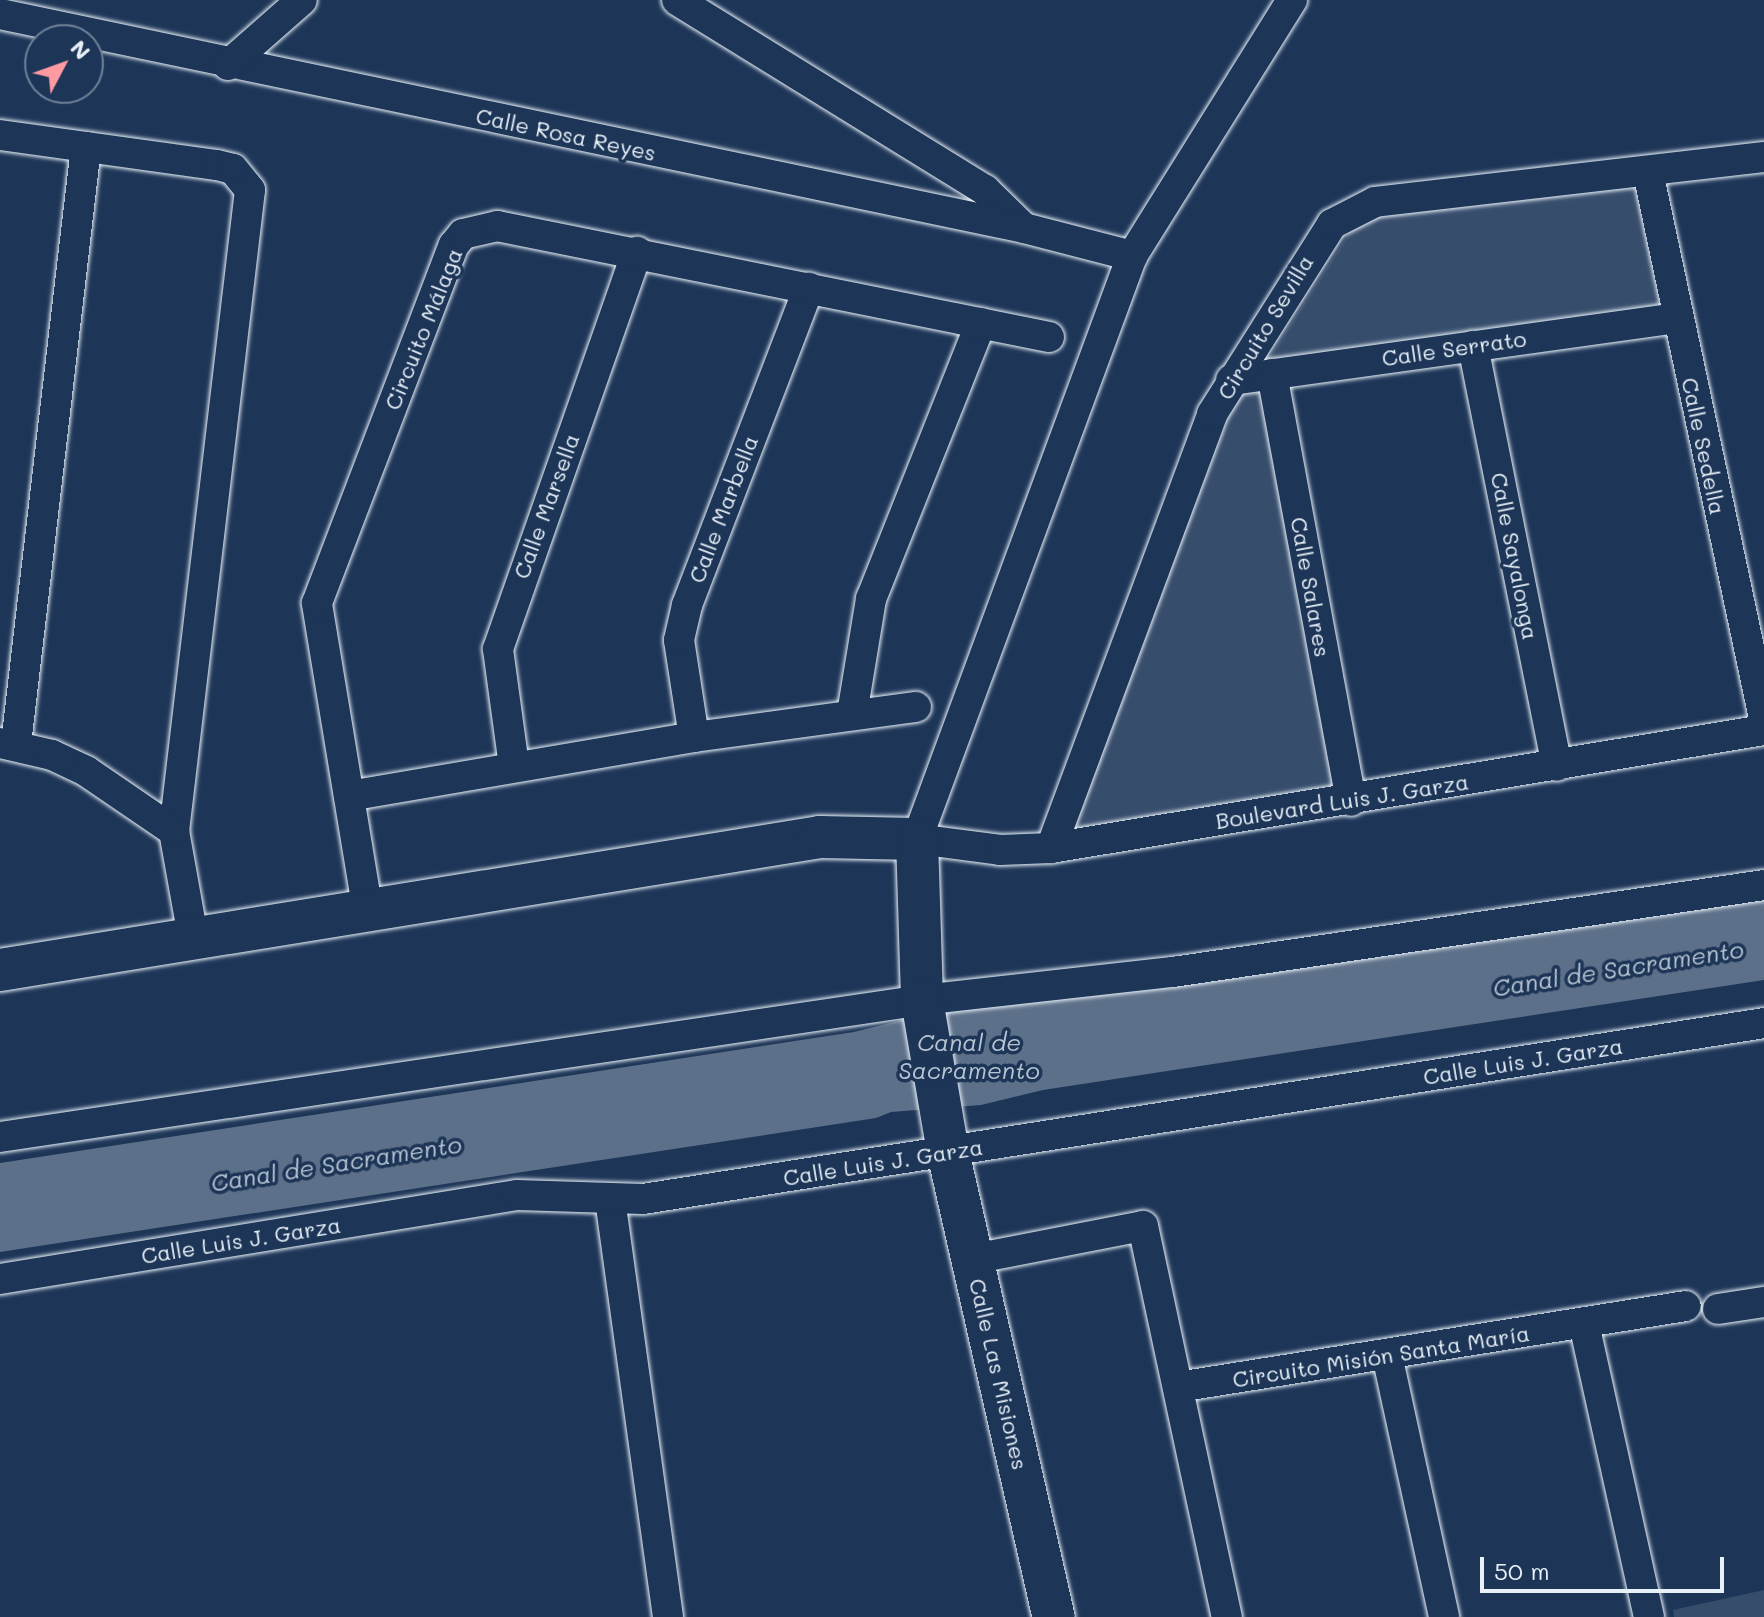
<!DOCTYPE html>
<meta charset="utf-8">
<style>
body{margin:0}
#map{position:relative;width:1764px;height:1617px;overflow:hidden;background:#1d3557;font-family:Mali,sans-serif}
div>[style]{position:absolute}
.green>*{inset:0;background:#374d6c}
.water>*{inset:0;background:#5d7089}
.roads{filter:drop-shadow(0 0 2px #e8f1f8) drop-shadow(0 0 2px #e8f1f8)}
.street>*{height:30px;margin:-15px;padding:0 15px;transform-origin:15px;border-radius:15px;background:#1d3557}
.secondary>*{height:42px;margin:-21px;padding:0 21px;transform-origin:21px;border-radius:21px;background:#1d3557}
span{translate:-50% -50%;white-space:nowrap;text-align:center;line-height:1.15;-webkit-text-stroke:7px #1d3557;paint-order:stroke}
.street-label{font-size:22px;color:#e8f1f8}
.water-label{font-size:24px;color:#b7c4d1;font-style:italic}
.north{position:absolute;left:24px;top:24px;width:80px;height:80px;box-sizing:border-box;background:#1d3557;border:2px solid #6e8097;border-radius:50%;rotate:49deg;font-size:22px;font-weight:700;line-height:32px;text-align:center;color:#e8f1f8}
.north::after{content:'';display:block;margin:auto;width:28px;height:36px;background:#ff9aa2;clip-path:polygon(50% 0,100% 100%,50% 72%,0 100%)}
.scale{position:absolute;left:1480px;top:1557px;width:244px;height:36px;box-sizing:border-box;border:4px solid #e8f1f8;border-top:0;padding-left:10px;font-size:24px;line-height:28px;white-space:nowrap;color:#e8f1f8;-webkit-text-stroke:6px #1d3557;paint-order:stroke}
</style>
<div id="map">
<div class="green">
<div style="clip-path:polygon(1639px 182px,1664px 311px,1264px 366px,1359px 217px)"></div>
<div style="clip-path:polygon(1261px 386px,1336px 785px,1064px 838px,1239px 390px)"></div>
<div style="clip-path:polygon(1764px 1590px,1764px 1617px,1674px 1617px,1673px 1610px)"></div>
</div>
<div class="water">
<div style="clip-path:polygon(1764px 893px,1764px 980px,1043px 1090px,981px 1105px,891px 1112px,876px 1118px,0 1252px,0 1163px,854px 1032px,963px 1005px)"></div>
</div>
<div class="roads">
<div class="street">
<div style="left:677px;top:0;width:362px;rotate:31.7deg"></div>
<div style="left:985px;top:190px;width:54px;rotate:44.3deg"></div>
<div style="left:1292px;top:0;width:302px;rotate:122deg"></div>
<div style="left:1132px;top:256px;width:621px;rotate:110.24deg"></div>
<div style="left:917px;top:839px;width:84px;rotate:7.5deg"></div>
<div style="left:1000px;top:850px;width:51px;rotate:-2.2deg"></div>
<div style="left:1051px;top:848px;width:723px;rotate:-9.4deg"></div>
<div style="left:0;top:14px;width:1046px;rotate:11.8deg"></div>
<div style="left:1024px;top:228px;width:112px;rotate:14.5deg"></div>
<div style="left:228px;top:65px;width:98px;rotate:-41.3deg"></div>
<div style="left:0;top:135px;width:219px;rotate:7.9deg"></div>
<div style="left:217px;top:165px;width:16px;rotate:14deg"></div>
<div style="left:233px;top:169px;width:27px;rotate:51deg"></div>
<div style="left:250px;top:190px;width:645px;rotate:96.76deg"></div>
<div style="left:174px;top:831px;width:108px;rotate:79.8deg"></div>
<div style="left:1648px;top:172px;width:558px;rotate:78.01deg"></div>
<div style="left:1473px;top:346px;width:428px;rotate:78.7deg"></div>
<div style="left:1272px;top:374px;width:434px;rotate:79.5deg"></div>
<div style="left:1231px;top:380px;width:449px;rotate:-7.9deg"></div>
<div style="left:852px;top:714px;width:117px;rotate:-80.6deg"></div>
<div style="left:871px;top:599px;width:297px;rotate:-68.3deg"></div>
<div style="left:694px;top:737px;width:98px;rotate:-98.8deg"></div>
<div style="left:679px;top:640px;width:36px;rotate:-77deg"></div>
<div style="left:687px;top:605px;width:340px;rotate:-69deg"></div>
<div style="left:0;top:743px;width:53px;rotate:13deg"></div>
<div style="left:52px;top:755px;width:38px;rotate:25deg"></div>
<div style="left:86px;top:771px;width:107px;rotate:34.3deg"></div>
<div style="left:16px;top:744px;width:601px;rotate:-83.31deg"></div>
<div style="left:514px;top:766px;width:118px;rotate:-97.8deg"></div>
<div style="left:498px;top:649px;width:421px;rotate:-70.7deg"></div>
<div style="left:349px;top:796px;width:350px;rotate:-9.7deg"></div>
<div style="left:694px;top:737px;width:224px;rotate:-7.7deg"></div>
<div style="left:1051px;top:848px;width:463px;rotate:-69.6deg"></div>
<div style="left:1212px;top:414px;width:225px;rotate:-57.7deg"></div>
<div style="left:1332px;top:224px;width:48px;rotate:-27.1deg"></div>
<div style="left:1375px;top:202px;width:392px;rotate:-6.6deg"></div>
<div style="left:368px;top:912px;width:313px;rotate:-99.4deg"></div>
<div style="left:317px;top:603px;width:383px;rotate:-69.1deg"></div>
<div style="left:454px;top:245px;width:14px;rotate:-51deg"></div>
<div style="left:463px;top:234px;width:35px;rotate:-13deg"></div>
<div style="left:497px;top:226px;width:563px;rotate:11.37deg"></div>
<div style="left:0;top:1137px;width:932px;rotate:-8.45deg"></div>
<div style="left:922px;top:1000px;width:253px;rotate:-6.4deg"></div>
<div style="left:1173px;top:972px;width:597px;rotate:-8.37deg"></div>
<div style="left:610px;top:1199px;width:422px;rotate:82.1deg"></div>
<div style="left:973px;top:1259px;width:173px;rotate:-11deg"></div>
<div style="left:1143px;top:1226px;width:400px;rotate:77.9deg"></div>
<div style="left:0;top:1279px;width:524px;rotate:-9.23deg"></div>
<div style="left:517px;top:1195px;width:126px;rotate:1.8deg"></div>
<div style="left:643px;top:1199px;width:1135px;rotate:-8.92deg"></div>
<div style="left:1718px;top:1309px;width:47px;rotate:-8.7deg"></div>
<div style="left:1584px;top:1324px;width:300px;rotate:77.5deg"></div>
<div style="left:1387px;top:1355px;width:268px;rotate:77.7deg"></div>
<div style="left:1178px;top:1387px;width:514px;rotate:-9.06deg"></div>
</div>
<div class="secondary">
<div style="left:0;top:970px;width:831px;rotate:-9.21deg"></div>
<div style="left:820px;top:837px;width:97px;rotate:1.2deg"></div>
<div style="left:917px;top:839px;width:161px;rotate:88.2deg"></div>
<div style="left:922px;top:1000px;width:154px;rotate:80.3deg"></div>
<div style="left:948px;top:1152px;width:477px;rotate:77.2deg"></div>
</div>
</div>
<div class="street-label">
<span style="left:566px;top:134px;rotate:12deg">Calle Rosa Reyes</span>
<span style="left:1265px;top:327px;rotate:-59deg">Circuito Sevilla</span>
<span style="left:423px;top:329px;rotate:-68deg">Circuito Málaga</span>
<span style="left:1454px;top:348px;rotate:-8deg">Calle Serrato</span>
<span style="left:1704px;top:446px;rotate:78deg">Calle Sedella</span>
<span style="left:546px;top:506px;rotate:-70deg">Calle Marsella</span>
<span style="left:723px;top:509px;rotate:-69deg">Calle Marbella</span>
<span style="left:1515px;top:556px;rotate:79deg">Calle Sayalonga</span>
<span style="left:1311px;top:587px;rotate:80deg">Calle Salares</span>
<span style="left:1342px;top:801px;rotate:-9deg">Boulevard Luis J. Garza</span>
<span style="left:1523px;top:1061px;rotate:-9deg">Calle Luis J. Garza</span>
<span style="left:883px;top:1162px;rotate:-9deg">Calle Luis J. Garza</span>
<span style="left:241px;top:1240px;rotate:-9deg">Calle Luis J. Garza</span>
<span style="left:1381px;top:1356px;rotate:-9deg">Circuito Misión Santa María</span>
<span style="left:999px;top:1374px;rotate:77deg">Calle Las Misiones</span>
</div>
<div class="water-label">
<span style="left:1618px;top:968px;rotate:-9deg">Canal de Sacramento</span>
<span style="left:969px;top:1056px">Canal de<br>Sacramento</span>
<span style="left:336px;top:1163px;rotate:-9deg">Canal de Sacramento</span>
</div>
<div class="north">N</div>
<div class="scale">50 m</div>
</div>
